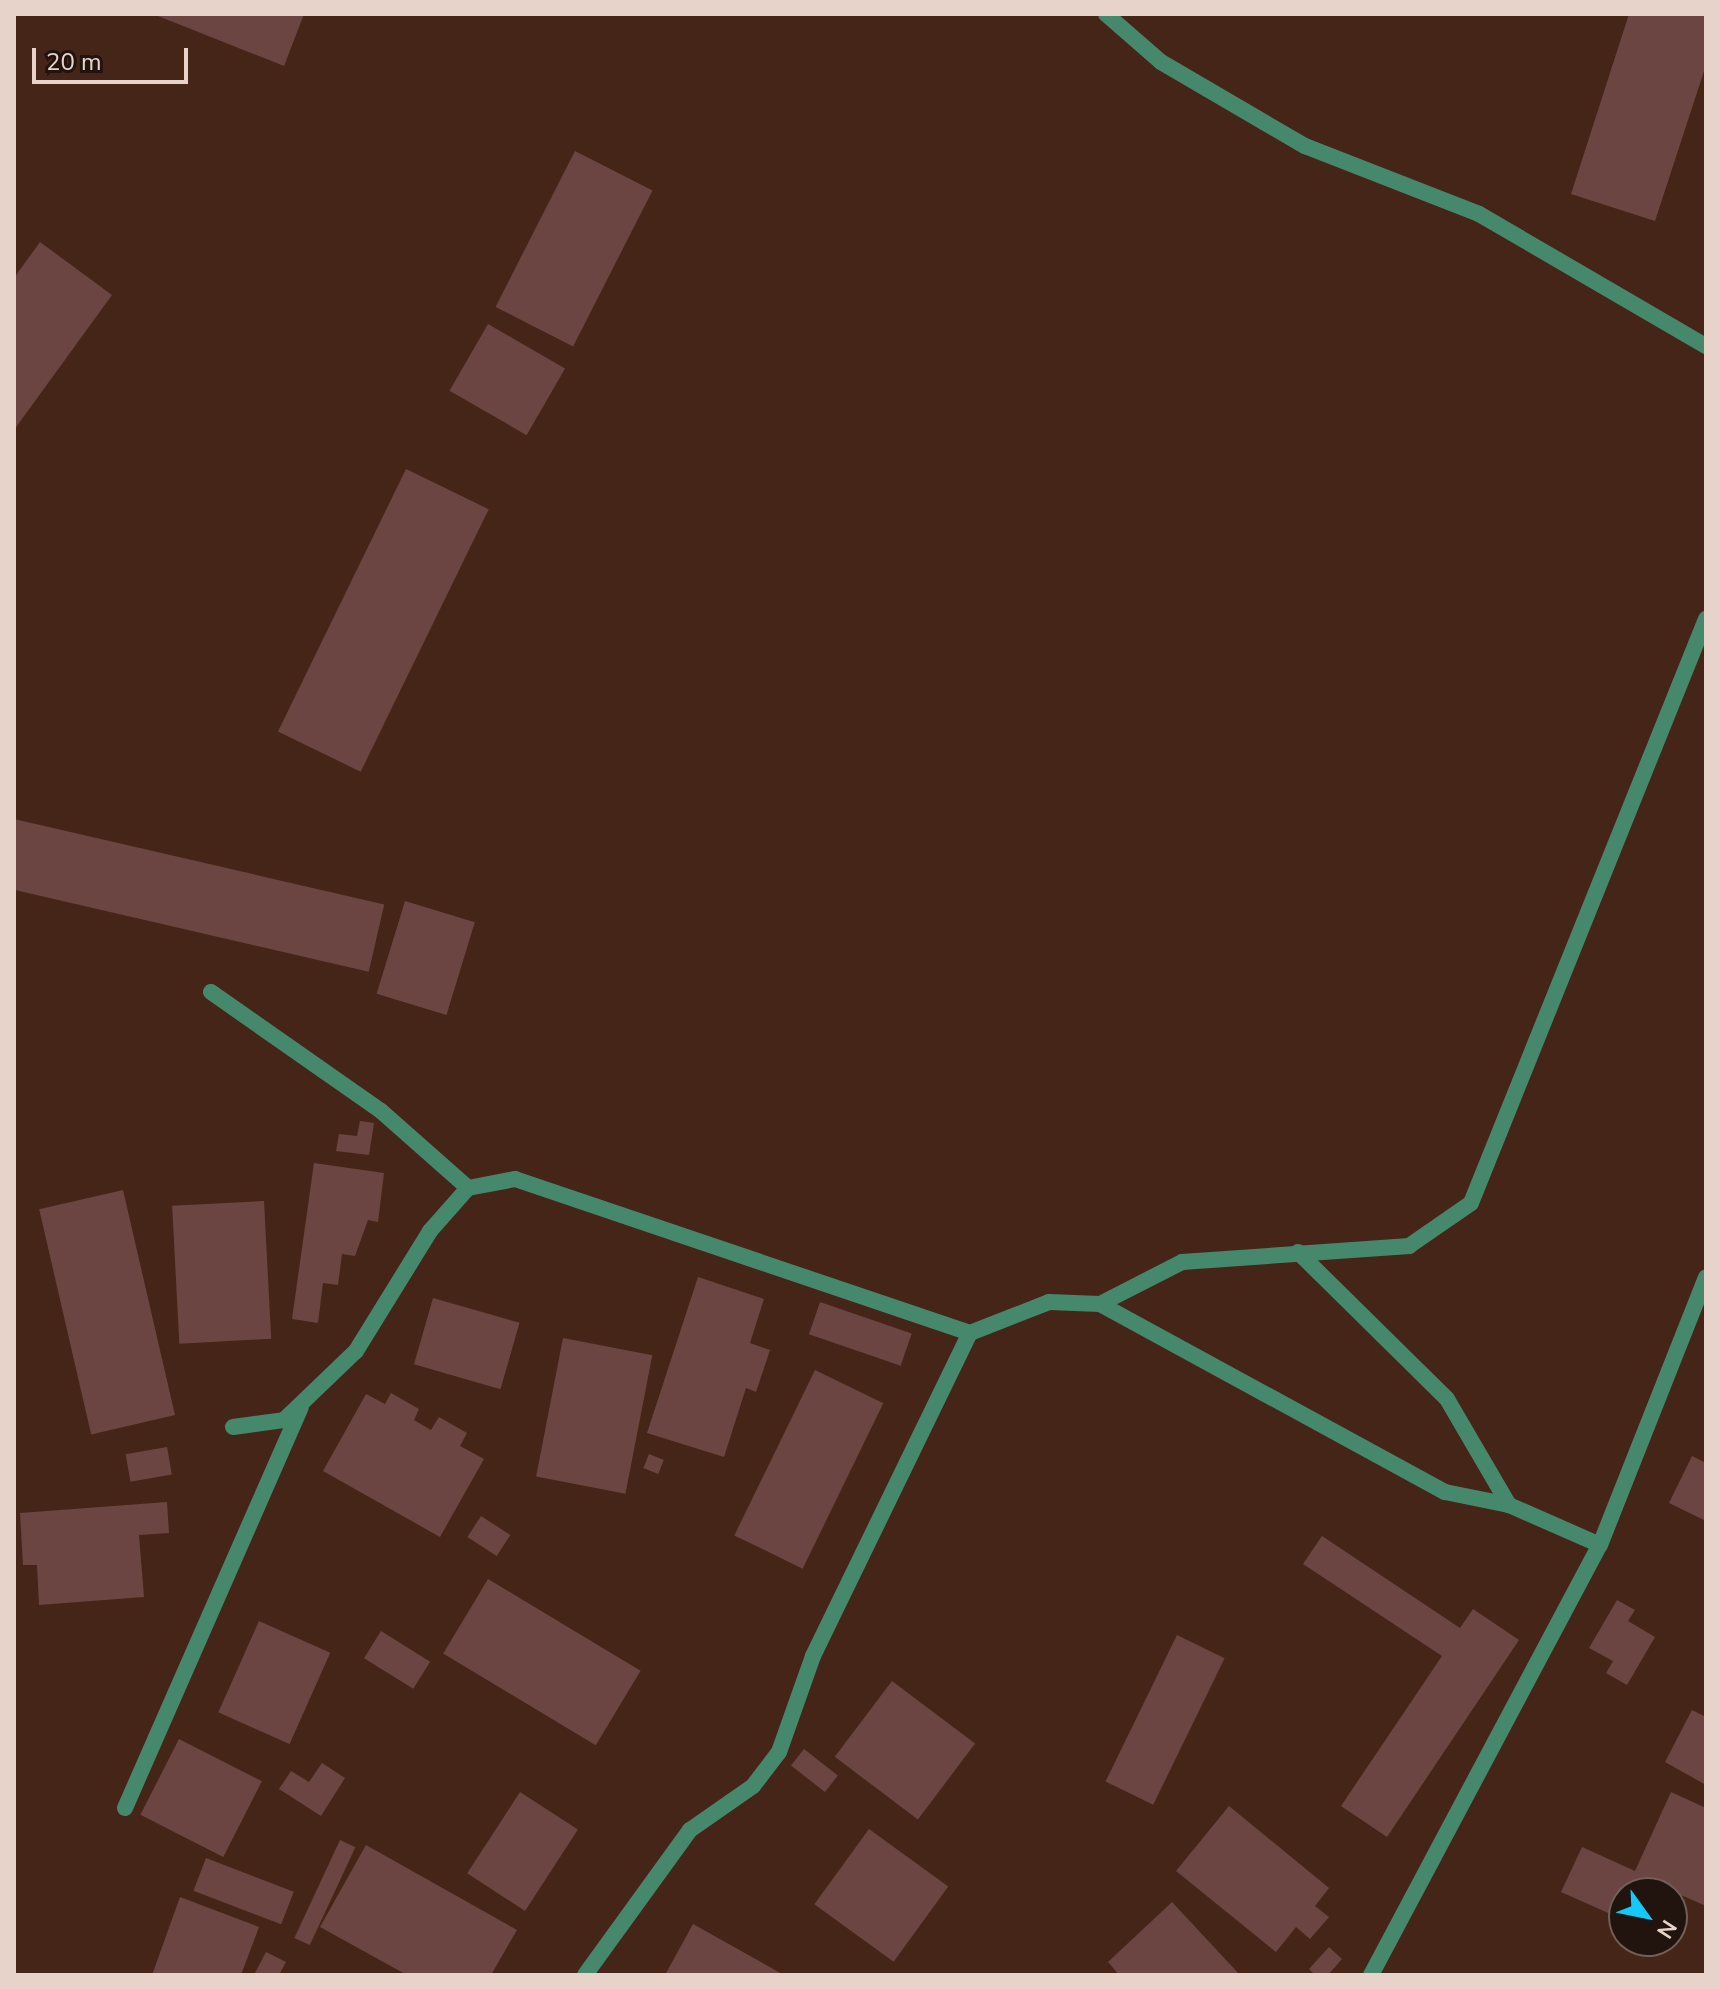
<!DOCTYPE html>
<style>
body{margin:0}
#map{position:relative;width:1720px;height:1989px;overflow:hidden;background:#452518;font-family:"Nunito Sans",sans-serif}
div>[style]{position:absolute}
.building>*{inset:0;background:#6b4542;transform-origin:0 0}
.minor>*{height:16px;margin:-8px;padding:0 8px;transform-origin:8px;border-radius:8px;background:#45886b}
.tertiary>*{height:16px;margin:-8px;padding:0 8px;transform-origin:8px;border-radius:8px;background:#45886b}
span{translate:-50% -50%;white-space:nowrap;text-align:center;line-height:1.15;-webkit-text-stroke:6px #21130d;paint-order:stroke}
.frame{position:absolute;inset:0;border:16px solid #e8d3ca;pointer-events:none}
.north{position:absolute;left:1608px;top:1877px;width:80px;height:80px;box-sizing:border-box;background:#21130d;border:2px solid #716059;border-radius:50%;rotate:123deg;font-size:22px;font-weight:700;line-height:32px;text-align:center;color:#e8d3ca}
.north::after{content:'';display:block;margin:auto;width:28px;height:36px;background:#14cafb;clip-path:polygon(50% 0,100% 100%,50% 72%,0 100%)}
.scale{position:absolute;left:32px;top:48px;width:156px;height:36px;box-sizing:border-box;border:4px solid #e8d3ca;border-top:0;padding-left:10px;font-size:24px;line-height:28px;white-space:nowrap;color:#e8d3ca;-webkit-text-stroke:6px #21130d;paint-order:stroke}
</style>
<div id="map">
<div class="building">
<div style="clip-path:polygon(153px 14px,304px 14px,284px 66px)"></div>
<div style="clip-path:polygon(1629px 14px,1706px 14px,1706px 65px,1655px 221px,1571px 194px)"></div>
<div style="left:575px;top:151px;width:87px;height:175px;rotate:27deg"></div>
<div style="clip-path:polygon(40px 242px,112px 295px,14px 430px,14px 278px)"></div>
<div style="left:488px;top:324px;width:89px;height:77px;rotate:30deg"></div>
<div style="left:406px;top:469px;width:92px;height:292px;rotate:26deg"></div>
<div style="left:14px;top:819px;width:380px;height:69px;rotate:13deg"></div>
<div style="left:405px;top:901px;width:73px;height:97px;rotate:17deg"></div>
<div style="clip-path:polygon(360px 1121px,374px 1123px,369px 1155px,336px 1151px,339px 1134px,357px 1136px)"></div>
<div style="clip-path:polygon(314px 1163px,384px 1173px,378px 1222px,368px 1220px,355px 1256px,342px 1254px,338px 1285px,323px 1283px,318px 1323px,292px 1319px)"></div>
<div style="left:123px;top:1190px;width:231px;height:86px;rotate:77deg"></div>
<div style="left:264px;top:1201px;width:138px;height:92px;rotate:87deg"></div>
<div style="clip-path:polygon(698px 1277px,764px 1299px,750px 1343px,770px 1350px,756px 1392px,746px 1388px,724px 1457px,647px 1433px)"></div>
<div style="left:433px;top:1298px;width:90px;height:69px;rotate:16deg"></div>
<div style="left:820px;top:1302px;width:97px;height:34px;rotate:19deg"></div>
<div style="left:563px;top:1338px;width:91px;height:141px;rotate:11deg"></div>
<div style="left:815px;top:1370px;width:76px;height:184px;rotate:26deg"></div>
<div style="clip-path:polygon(391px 1393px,419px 1409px,414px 1420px,431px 1430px,439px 1417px,467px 1433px,460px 1446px,484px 1459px,440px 1537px,323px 1471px,366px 1394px,385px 1404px)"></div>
<div style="left:167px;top:1447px;width:28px;height:42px;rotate:80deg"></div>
<div style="left:649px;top:1454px;width:16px;height:15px;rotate:22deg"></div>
<div style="clip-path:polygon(1692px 1456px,1706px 1463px,1706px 1521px,1669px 1503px)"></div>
<div style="clip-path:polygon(167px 1502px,169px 1533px,139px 1535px,144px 1597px,39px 1605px,37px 1565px,23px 1565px,20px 1513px)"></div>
<div style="left:481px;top:1516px;width:35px;height:25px;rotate:33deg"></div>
<div style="clip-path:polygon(1322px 1536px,1460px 1628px,1473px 1609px,1519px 1640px,1387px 1837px,1341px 1806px,1442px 1656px,1303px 1564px)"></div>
<div style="left:488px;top:1579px;width:178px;height:87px;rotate:31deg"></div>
<div style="clip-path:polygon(1617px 1600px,1635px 1610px,1628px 1621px,1655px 1637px,1627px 1685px,1606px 1673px,1613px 1661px,1589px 1648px)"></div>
<div style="left:259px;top:1621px;width:78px;height:100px;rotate:24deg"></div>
<div style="left:381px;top:1631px;width:58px;height:32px;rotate:32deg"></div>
<div style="left:1177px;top:1635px;width:53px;height:163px;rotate:26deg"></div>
<div style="left:892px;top:1681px;width:104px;height:95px;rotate:37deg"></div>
<div style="clip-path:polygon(1692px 1710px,1706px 1717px,1706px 1785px,1665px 1762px)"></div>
<div style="left:179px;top:1739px;width:93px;height:85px;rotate:27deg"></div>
<div style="left:804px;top:1749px;width:43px;height:21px;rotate:38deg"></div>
<div style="clip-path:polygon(322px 1763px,345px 1778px,321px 1816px,279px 1789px,291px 1771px,309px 1782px)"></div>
<div style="left:520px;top:1792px;width:69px;height:97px;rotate:33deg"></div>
<div style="clip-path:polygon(1671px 1792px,1706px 1808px,1706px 1906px,1681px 1895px,1672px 1914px,1672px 1893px,1624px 1893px,1624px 1920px,1561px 1892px,1582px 1847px,1635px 1871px)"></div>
<div style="clip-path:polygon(1229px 1806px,1329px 1888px,1315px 1906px,1329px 1917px,1310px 1939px,1296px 1927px,1276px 1952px,1176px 1871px)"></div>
<div style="left:869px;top:1829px;width:98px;height:93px;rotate:36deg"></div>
<div style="left:340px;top:1840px;width:17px;height:108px;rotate:25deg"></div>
<div style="clip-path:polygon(366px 1845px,517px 1930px,491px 1975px,407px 1975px,320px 1927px)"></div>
<div style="left:206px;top:1858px;width:94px;height:35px;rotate:21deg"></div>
<div style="clip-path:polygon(180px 1897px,259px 1927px,241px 1975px,152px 1975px)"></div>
<div style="clip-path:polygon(1172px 1902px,1240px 1975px,1119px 1975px,1108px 1962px)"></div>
<div style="clip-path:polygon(693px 1924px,784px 1975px,665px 1975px)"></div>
<div style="clip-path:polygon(1329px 1947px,1342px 1959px,1328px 1975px,1315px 1975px,1309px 1969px)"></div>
<div style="clip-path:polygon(266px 1952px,286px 1962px,279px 1975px,255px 1973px)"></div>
</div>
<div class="minor">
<div style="left:1106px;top:14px;width:73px;rotate:41.1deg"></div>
<div style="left:1161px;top:62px;width:167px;rotate:30.3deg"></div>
<div style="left:1305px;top:146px;width:187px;rotate:21.3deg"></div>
<div style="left:1479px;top:214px;width:263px;rotate:30.2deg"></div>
<div style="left:211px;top:992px;width:208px;rotate:35deg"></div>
<div style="left:381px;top:1111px;width:116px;rotate:41.5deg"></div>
<div style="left:1298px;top:1252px;width:209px;rotate:44.6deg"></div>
<div style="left:1447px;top:1399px;width:123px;rotate:59.7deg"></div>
<div style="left:1100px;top:1304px;width:92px;rotate:-27.1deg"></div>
<div style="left:1182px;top:1262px;width:228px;rotate:-4deg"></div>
<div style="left:1409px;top:1246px;width:75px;rotate:-34.7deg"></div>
<div style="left:1471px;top:1203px;width:630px;rotate:-68.08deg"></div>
<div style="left:233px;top:1427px;width:51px;rotate:-7.8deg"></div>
<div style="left:284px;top:1420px;width:100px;rotate:-43.8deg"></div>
<div style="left:356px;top:1351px;width:141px;rotate:-58.3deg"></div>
<div style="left:430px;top:1231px;width:57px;rotate:-48.5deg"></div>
<div style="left:468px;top:1188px;width:48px;rotate:-10.8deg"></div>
<div style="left:515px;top:1179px;width:480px;rotate:18.7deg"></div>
<div style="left:970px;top:1333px;width:85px;rotate:-21.4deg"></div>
<div style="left:1049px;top:1302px;width:51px;rotate:2.2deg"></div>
<div style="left:1100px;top:1304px;width:393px;rotate:28.6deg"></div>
<div style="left:1445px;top:1492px;width:65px;rotate:11.5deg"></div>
<div style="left:1509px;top:1505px;width:99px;rotate:23.7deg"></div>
<div style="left:125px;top:1808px;width:437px;rotate:-66.3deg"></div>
<div style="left:585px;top:1975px;width:179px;rotate:-54.1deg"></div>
<div style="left:690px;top:1830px;width:77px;rotate:-34.9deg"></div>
<div style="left:753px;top:1786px;width:43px;rotate:-52.6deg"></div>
<div style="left:779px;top:1752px;width:102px;rotate:-70.5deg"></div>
<div style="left:813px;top:1656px;width:359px;rotate:-64.1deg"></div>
</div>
<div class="tertiary">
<div style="left:1371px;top:1975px;width:487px;rotate:-62deg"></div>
<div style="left:1600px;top:1545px;width:288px;rotate:-68.4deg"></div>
</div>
<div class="frame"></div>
<div class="north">N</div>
<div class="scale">20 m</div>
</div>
